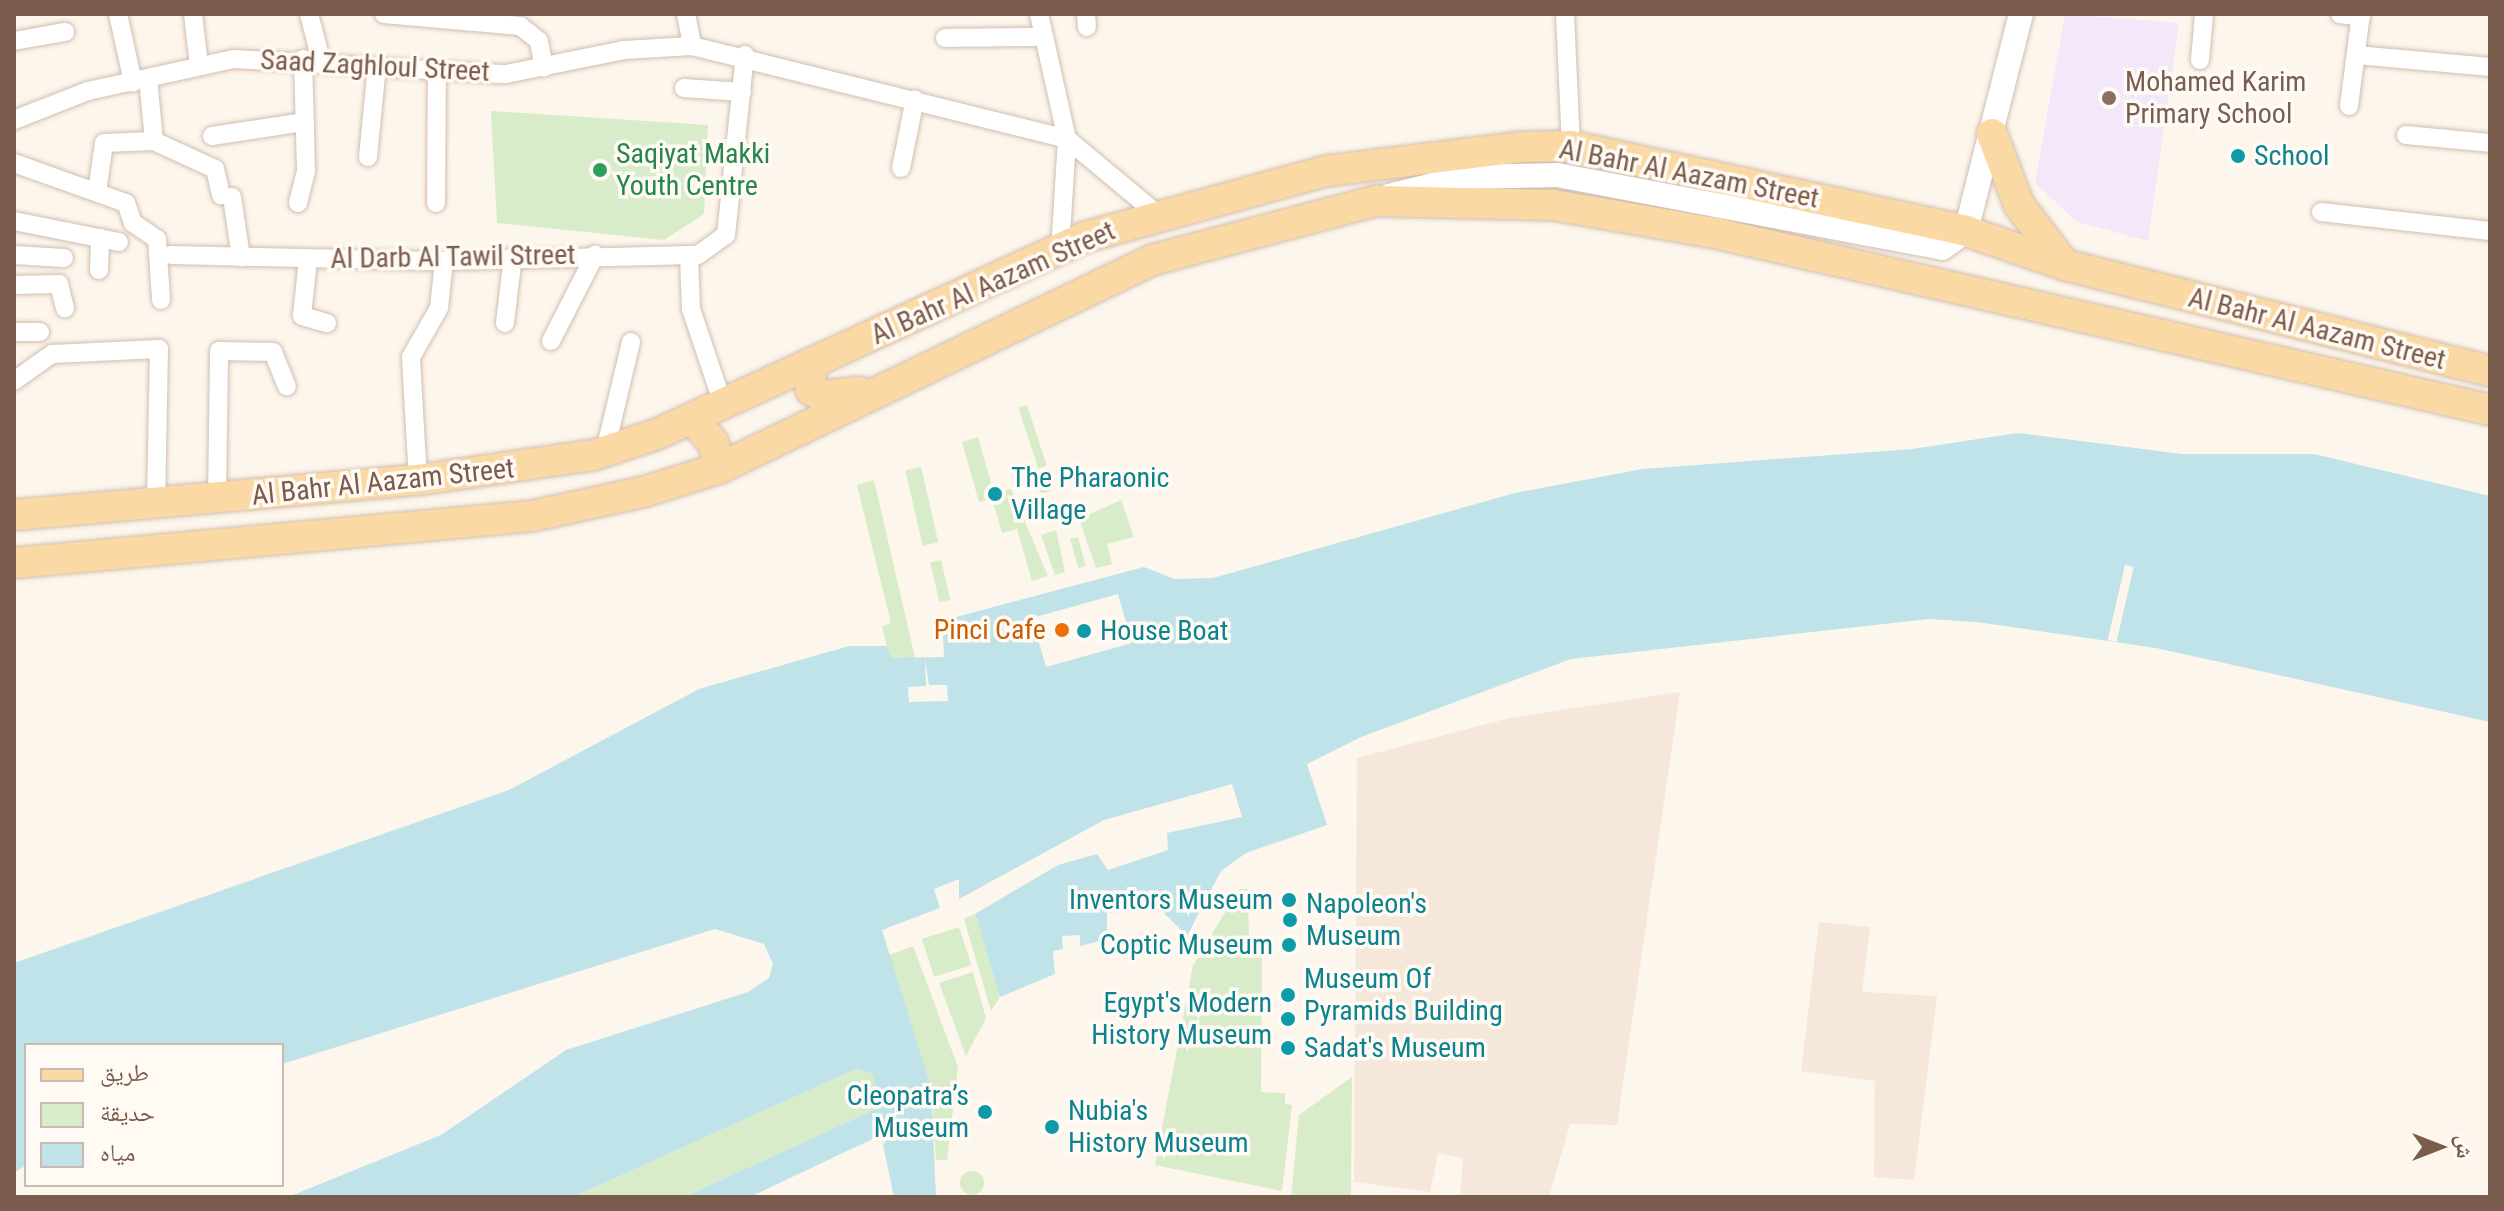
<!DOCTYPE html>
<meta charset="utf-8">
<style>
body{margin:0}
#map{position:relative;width:2504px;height:1211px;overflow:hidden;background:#fdf6ec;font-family:"Roboto Condensed","Noto Naskh Arabic",sans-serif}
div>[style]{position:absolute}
.residential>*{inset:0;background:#f5e8da}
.education>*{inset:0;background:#f3e8fa}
.green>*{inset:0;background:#d8ecc9;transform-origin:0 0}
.round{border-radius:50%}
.water>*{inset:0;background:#bfe3e8}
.pier>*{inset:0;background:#fdf6ec;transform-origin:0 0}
.roads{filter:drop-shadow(0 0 2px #d1beb0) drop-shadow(0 0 2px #d1beb0)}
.minor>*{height:18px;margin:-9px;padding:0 9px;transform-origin:9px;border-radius:9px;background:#fff}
.tertiary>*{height:24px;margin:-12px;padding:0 12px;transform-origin:12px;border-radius:12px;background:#fff}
.primary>*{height:30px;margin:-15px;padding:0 15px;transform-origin:15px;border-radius:15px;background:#fbd9a5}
.dots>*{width:22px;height:22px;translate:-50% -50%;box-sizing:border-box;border:4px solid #fffaf3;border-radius:50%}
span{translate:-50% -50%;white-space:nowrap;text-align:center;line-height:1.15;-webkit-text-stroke:7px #fffaf3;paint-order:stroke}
.street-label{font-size:28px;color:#7a5c4d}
.education-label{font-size:28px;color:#785e54}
.left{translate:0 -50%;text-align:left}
.leisure-label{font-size:28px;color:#27864d}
.culture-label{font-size:28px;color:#0d838f}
.right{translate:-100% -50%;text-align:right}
.food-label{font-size:28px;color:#c56008}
.frame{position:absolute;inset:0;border:16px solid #7a5c4d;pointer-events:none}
.legend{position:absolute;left:24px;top:1043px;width:260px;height:144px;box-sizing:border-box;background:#fffaf3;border:2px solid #cabbb1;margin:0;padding:10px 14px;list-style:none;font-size:24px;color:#7a5c4d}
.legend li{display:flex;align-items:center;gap:16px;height:40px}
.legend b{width:40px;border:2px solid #cabbb1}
.north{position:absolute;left:2400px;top:1107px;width:80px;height:80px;-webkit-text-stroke:6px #fffaf3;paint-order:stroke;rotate:90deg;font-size:22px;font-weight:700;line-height:32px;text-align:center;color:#7a5c4d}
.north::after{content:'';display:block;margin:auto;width:28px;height:36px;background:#7a5c4d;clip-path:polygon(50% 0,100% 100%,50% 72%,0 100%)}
</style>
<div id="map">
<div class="residential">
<div style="clip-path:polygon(1680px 692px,1617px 1125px,1570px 1124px,1549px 1197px,1460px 1197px,1463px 1158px,1438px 1153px,1430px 1192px,1354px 1182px,1357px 758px,1509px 718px)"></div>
<div style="clip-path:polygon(1819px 922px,1870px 927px,1862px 992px,1937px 996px,1914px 1180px,1874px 1177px,1875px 1081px,1801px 1071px)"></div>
</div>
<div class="education">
<div style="clip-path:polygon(2065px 14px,2179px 23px,2148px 241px,2077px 222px,2035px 183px)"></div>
</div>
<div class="green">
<div style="clip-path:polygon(491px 111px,708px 125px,704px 214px,664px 240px,497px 223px)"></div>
<div style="left:1027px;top:405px;width:64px;height:9px;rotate:72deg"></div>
<div style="clip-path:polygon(978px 437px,994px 493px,1011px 489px,1048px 576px,1032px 581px,1017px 529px,1002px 533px,992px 498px,979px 502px,962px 442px)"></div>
<div style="left:921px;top:467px;width:77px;height:16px;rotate:77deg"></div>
<div class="round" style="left:1034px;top:473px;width:20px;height:20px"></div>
<div style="clip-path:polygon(874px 480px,915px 658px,890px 658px,882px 626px,891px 623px,857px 485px)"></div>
<div style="clip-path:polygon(1121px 500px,1134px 537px,1107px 544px,1112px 564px,1096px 568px,1079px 519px)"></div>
<div style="clip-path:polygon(1056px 530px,1065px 572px,1055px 575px,1041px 535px)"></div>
<div style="left:1078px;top:537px;width:30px;height:8px;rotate:75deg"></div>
<div style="left:941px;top:560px;width:41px;height:11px;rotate:77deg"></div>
<div style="clip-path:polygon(1239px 889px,1248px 889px,1249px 945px,1262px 945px,1261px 1092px,1285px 1093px,1285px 1104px,1292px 1105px,1282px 1191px,1155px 1165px,1193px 965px)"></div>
<div style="clip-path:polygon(975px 914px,1000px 997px,991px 1011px,964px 919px)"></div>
<div style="left:959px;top:927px;width:40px;height:39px;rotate:72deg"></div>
<div style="clip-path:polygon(913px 946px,958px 1067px,947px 1160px,936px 1160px,931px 1087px,889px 955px)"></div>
<div style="clip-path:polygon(973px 972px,986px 1018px,966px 1056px,939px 983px)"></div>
<div style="clip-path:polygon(856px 1069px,873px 1074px,878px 1108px,684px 1197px,573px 1197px)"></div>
<div style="clip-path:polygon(1352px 1077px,1351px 1197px,1291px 1197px,1299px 1115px)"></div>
<div class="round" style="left:960px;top:1171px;width:24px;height:24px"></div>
</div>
<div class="water">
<div style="clip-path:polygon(evenodd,2018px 433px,2182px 454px,2314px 454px,2490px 496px,2490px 722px,2156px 648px,1977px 622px,1929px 619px,1571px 659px,1361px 737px,1307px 764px,1327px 825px,1246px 853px,1221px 871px,1187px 936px,1161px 910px,1107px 913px,1107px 939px,1080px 946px,1080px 935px,1062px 936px,1063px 949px,1053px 951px,1055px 974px,1000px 997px,975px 914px,1058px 865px,1097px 854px,1108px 870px,1168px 850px,1167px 833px,1242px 817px,1232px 784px,1104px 820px,959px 899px,959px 879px,934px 889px,940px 908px,882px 930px,931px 1087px,936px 1197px,894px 1197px,881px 1135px,750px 1197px,684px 1197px,878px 1108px,873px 1074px,856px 1069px,573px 1197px,288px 1197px,441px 1135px,566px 1050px,748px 992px,769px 978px,773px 964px,764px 944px,715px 929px,282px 1064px,282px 1045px,26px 1045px,26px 1165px,14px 1173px,14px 963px,509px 790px,699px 689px,849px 646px,887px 646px,891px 658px,944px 657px,943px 636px,954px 630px,952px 618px,1144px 567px,1175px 579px,1213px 578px,1515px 493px,1643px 469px,1912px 449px,2018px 433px,1118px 594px,1132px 643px,1046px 667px,1032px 618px,1118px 594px)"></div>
</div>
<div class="pier">
<div style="left:2125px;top:565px;width:9px;height:77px;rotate:13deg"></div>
<div style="clip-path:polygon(925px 658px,929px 685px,947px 685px,948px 701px,909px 702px,908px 687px,926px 686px)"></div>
</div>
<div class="roads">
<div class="minor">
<div style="left:118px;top:14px;width:70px;rotate:77.6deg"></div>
<div style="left:193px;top:14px;width:52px;rotate:83.4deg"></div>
<div style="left:309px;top:14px;width:48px;rotate:75.4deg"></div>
<div style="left:384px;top:14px;width:137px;rotate:5deg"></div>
<div style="left:520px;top:26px;width:24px;rotate:38deg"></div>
<div style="left:539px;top:41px;width:27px;rotate:80deg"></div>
<div style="left:686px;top:14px;width:33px;rotate:79deg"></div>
<div style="left:1039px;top:14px;width:128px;rotate:77.4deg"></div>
<div style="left:1067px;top:139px;width:110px;rotate:93.6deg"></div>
<div style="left:1086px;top:14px;width:13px;rotate:86deg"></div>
<div style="left:1565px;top:14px;width:132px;rotate:87.4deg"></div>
<div style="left:2340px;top:14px;width:21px;rotate:8deg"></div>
<div style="left:945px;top:38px;width:99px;rotate:-0.6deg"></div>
<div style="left:14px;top:41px;width:52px;rotate:-10deg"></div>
<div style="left:2356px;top:55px;width:135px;rotate:5.1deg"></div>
<div style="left:2200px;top:60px;width:46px;rotate:-85deg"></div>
<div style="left:684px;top:88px;width:58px;rotate:3.9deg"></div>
<div style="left:2349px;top:106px;width:93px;rotate:-82.6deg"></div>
<div style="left:14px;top:120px;width:79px;rotate:-21.4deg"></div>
<div style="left:88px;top:91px;width:149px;rotate:-12.4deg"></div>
<div style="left:234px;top:59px;width:272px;rotate:3.2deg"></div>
<div style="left:506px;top:74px;width:120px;rotate:-11.5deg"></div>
<div style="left:624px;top:50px;width:68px;rotate:-3.4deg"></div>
<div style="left:692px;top:46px;width:386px;rotate:13.9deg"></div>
<div style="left:1067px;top:139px;width:117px;rotate:39.8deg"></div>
<div style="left:2406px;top:135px;width:84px;rotate:5.4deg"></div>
<div style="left:212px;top:136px;width:94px;rotate:-8.6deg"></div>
<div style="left:154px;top:141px;width:67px;rotate:24.7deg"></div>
<div style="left:215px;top:169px;width:27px;rotate:77deg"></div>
<div style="left:368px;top:157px;width:91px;rotate:-84.4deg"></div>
<div style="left:14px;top:163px;width:119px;rotate:19.7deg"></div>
<div style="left:126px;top:203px;width:21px;rotate:71deg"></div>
<div style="left:133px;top:223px;width:29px;rotate:34deg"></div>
<div style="left:157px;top:239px;width:61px;rotate:86.2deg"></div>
<div style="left:901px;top:168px;width:70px;rotate:-78.5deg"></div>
<div style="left:97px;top:192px;width:49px;rotate:-81.9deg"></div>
<div style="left:104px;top:143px;width:50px;rotate:-2.3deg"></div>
<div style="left:154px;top:141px;width:63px;rotate:-95.4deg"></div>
<div style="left:232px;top:197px;width:61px;rotate:81.5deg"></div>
<div style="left:298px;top:203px;width:33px;rotate:-76deg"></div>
<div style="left:306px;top:171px;width:112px;rotate:-91.5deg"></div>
<div style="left:436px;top:203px;width:131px;rotate:-89.6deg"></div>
<div style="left:2321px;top:212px;width:170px;rotate:6.4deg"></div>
<div style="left:14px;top:221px;width:107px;rotate:11.3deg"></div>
<div style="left:14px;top:255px;width:50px;rotate:3.4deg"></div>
<div style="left:171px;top:255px;width:273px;rotate:1.3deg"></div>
<div style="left:444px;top:261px;width:254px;rotate:-1.4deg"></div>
<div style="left:698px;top:255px;width:34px;rotate:-36deg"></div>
<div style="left:726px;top:235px;width:181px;rotate:-84deg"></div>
<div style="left:689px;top:257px;width:52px;rotate:87.8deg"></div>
<div style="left:691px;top:309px;width:100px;rotate:71.4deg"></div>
<div style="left:308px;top:259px;width:57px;rotate:96deg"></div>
<div style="left:302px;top:316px;width:26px;rotate:16deg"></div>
<div style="left:99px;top:270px;width:32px;rotate:-88deg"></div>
<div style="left:14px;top:285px;width:45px;rotate:-1.3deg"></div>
<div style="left:59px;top:284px;width:25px;rotate:76deg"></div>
<div style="left:505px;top:323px;width:67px;rotate:-83.2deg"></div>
<div style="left:14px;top:332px;width:26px"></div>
<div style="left:551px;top:341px;width:97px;rotate:-62.9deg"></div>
<div style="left:14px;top:381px;width:47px;rotate:-35.4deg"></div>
<div style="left:52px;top:354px;width:107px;rotate:-2.7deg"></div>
<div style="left:159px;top:349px;width:155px;rotate:91.1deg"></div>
<div style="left:605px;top:451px;width:112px;rotate:-76.6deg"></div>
<div style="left:418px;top:480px;width:123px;rotate:-93.3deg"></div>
<div style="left:411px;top:357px;width:56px;rotate:-60.3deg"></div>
<div style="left:439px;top:308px;width:47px;rotate:-83.9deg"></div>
<div style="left:217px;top:500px;width:149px;rotate:-89.2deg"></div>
<div style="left:219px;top:351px;width:54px;rotate:1.1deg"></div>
<div style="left:273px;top:352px;width:37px;rotate:68deg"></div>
</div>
<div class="tertiary">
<div style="left:1389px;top:196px;width:78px;rotate:-14deg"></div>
<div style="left:1465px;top:177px;width:92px;rotate:-1.2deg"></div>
<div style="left:1557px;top:175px;width:392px;rotate:10.7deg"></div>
<div style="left:1942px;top:248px;width:29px;rotate:-35deg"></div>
<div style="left:1966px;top:231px;width:224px;rotate:-75.8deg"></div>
</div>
<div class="primary">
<div style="left:1992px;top:134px;width:76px;rotate:69.2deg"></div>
<div style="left:2019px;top:205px;width:74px;rotate:52.7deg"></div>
<div style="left:810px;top:364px;width:26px;rotate:88deg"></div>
<div style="left:811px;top:390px;width:13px;rotate:29deg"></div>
<div style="left:822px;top:396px;width:38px;rotate:-6deg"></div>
<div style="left:692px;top:419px;width:31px;rotate:48deg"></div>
<div style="left:713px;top:442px;width:27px;rotate:75deg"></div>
<div style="left:14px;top:515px;width:406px;rotate:-5deg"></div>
<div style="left:418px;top:480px;width:178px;rotate:-8.1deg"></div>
<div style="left:594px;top:455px;width:66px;rotate:-18.4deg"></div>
<div style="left:657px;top:434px;width:471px;rotate:-24.7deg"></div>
<div style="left:1085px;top:237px;width:251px;rotate:-15.3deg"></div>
<div style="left:1327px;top:171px;width:194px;rotate:-7.1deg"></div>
<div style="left:1520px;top:147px;width:51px;rotate:-1.1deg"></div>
<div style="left:1571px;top:146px;width:404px;rotate:12.1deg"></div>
<div style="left:1966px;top:231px;width:105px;rotate:19deg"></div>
<div style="left:2065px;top:265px;width:438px;rotate:14deg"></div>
<div style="left:14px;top:563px;width:520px;rotate:-5.18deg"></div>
<div style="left:532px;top:516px;width:114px;rotate:-12.2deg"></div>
<div style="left:643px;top:492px;width:81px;rotate:-17.3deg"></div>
<div style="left:720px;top:468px;width:479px;rotate:-25.7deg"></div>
<div style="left:1152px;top:260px;width:232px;rotate:-14.8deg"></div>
<div style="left:1376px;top:201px;width:177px;rotate:1.3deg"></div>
<div style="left:1553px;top:205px;width:164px;rotate:9.8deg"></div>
<div style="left:1715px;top:233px;width:795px;rotate:12.86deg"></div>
</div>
</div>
<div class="dots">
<div style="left:2109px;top:98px;background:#8d6e63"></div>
<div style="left:2238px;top:156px;background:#0f9aa8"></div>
<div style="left:600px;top:170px;background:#2e9e5b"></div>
<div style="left:995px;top:494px;background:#0f9aa8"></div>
<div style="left:1062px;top:630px;background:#e8710a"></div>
<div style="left:1084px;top:631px;background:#0f9aa8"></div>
<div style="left:1289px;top:900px;background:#0f9aa8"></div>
<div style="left:1290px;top:920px;background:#0f9aa8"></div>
<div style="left:1289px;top:945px;background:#0f9aa8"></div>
<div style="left:1288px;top:995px;background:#0f9aa8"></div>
<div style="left:1288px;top:1019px;background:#0f9aa8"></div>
<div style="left:1288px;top:1048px;background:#0f9aa8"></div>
<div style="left:985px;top:1112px;background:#0f9aa8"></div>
<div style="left:1052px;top:1127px;background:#0f9aa8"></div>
</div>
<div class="street-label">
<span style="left:375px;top:66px;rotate:3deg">Saad Zaghloul Street</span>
<span style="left:1689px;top:174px;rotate:11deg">Al Bahr Al Aazam Street</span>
<span style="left:453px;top:257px;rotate:-1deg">Al Darb Al Tawil Street</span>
<span style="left:993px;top:283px;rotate:-24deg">Al Bahr Al Aazam Street</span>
<span style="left:2317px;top:329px;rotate:14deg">Al Bahr Al Aazam Street</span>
<span style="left:383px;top:482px;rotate:-6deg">Al Bahr Al Aazam Street</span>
</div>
<div class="education-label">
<span class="left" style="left:2125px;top:98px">Mohamed Karim<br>Primary School</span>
</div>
<div class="leisure-label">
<span class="left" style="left:616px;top:170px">Saqiyat Makki<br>Youth Centre</span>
</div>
<div class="culture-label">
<span class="left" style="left:2254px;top:156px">School</span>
<span class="left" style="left:1011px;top:494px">The Pharaonic<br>Village</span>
<span class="left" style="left:1100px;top:631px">House Boat</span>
<span class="right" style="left:1273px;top:900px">Inventors Museum</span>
<span class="left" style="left:1306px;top:920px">Napoleon's<br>Museum</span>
<span class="right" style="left:1273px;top:945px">Coptic Museum</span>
<span class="left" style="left:1304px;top:995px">Museum Of<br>Pyramids Building</span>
<span class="right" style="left:1272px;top:1019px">Egypt's Modern<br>History Museum</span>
<span class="left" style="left:1304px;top:1048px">Sadat's Museum</span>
<span class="right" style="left:969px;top:1112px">Cleopatra’s<br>Museum</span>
<span class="left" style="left:1068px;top:1127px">Nubia's<br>History Museum</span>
</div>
<div class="food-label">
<span class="right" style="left:1046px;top:630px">Pinci Cafe</span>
</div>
<div class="frame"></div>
<ul class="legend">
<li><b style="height:10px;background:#fbd9a5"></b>طريق</li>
<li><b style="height:22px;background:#d8ecc9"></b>حديقة</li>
<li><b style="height:22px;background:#bfe3e8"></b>مياه</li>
</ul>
<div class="north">ش</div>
</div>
